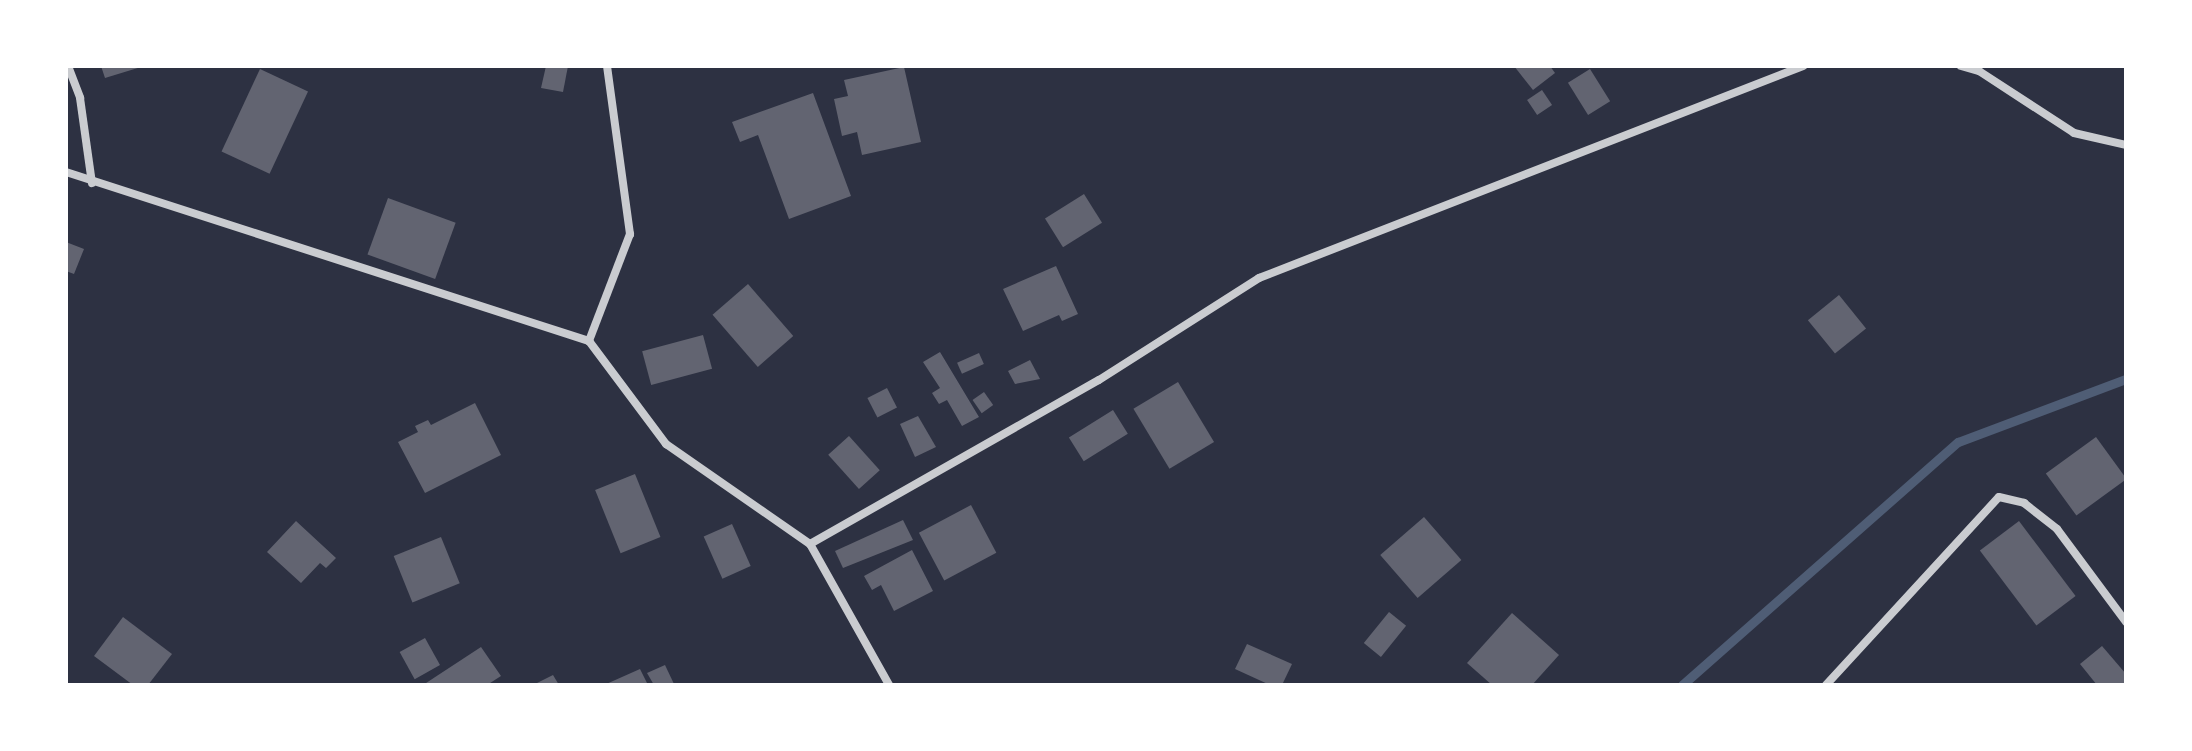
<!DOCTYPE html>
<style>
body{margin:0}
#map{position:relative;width:2192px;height:751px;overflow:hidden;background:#2d3142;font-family:"Noto Sans",sans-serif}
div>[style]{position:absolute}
.stream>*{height:9px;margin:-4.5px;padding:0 4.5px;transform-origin:4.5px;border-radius:4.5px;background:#4f5d75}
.building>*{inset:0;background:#626471;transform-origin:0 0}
.minor>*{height:8px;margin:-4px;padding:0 4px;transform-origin:4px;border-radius:4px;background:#caccd0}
span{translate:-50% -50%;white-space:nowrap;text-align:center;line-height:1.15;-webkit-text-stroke:6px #fff;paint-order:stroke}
.frame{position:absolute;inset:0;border:68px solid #fff;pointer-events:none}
</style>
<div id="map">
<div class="stream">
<div style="left:1682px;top:685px;width:368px;rotate:-41.4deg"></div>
<div style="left:1958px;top:442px;width:179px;rotate:-20.6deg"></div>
</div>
<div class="building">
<div style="clip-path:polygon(101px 66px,141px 66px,141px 67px,105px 78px)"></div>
<div style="clip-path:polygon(546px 66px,568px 66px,563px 92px,541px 88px)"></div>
<div style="clip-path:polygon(1514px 66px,1550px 66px,1555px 73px,1533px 90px)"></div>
<div style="clip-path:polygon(904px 67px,921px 142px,862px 155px,857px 132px,842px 136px,834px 99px,848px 96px,844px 80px)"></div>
<div style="left:260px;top:69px;width:53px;height:91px;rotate:25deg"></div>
<div style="left:1590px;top:69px;width:38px;height:26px;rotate:58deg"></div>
<div style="left:1542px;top:90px;width:18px;height:18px;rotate:56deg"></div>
<div style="clip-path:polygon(813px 93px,851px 196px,789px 219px,758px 135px,740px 142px,732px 122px)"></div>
<div style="left:1084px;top:194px;width:34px;height:46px;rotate:58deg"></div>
<div style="left:388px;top:198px;width:72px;height:60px;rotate:20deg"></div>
<div style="clip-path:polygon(66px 242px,84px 249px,74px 274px,66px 271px)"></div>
<div style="clip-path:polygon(1056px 266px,1078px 314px,1062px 321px,1059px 315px,1023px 331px,1003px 289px)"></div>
<div style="left:748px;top:284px;width:69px;height:47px;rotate:49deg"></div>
<div style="left:1839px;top:295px;width:43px;height:40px;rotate:51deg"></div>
<div style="left:703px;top:335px;width:35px;height:63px;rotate:75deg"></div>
<div style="clip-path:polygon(940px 352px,979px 417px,962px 426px,947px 400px,939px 404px,932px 393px,940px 388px,923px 362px)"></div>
<div style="left:979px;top:353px;width:12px;height:24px;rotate:66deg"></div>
<div style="clip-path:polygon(1030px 360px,1040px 379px,1015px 384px,1008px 371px)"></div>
<div style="left:1178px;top:382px;width:70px;height:52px;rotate:59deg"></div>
<div style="left:887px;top:388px;width:22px;height:22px;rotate:63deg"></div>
<div style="left:984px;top:392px;width:16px;height:14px;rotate:55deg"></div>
<div style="clip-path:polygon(475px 403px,501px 455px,425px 493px,398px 442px,418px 432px,415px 426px,428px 420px,431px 425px)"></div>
<div style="left:1113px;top:410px;width:28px;height:52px;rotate:58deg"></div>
<div style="clip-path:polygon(918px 416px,936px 447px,915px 457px,900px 424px)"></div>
<div style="left:849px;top:436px;width:46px;height:28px;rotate:48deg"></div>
<div style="left:2096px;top:437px;width:52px;height:62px;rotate:54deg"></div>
<div style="left:635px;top:474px;width:68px;height:43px;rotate:68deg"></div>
<div style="left:971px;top:505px;width:54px;height:59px;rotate:62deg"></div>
<div style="left:1424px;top:517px;width:57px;height:58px;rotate:49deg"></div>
<div style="clip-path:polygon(903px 520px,913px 540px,843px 568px,835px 551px)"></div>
<div style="clip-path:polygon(296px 521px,336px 558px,326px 568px,320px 563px,301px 583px,267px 552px)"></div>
<div style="left:2019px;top:521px;width:94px;height:49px;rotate:53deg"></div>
<div style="left:732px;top:524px;width:46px;height:31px;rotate:66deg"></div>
<div style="left:441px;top:537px;width:50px;height:51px;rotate:68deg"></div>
<div style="clip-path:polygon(912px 550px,933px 591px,894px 611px,881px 585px,872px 590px,864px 576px)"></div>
<div style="left:1389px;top:612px;width:22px;height:40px;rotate:39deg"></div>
<div style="clip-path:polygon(1512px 613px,1559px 655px,1532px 685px,1492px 685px,1467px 663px)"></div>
<div style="clip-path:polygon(123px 617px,172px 654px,148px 685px,133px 685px,94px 656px)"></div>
<div style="left:425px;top:638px;width:31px;height:29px;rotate:61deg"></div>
<div style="clip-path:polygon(1247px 644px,1292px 664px,1282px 685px,1270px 685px,1235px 669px)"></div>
<div style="clip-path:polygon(2102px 646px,2126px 674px,2126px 685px,2097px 685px,2080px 664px)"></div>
<div style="clip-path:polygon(481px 647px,501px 676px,487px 685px,423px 685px)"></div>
<div style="clip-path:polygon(665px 665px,674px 684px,654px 685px,647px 673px)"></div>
<div style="clip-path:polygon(640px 669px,648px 685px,604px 685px)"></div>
<div style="clip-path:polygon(553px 675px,559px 685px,533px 685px)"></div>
</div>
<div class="minor">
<div style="left:68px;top:66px;width:34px;rotate:69deg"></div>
<div style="left:80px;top:98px;width:86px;rotate:82deg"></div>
<div style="left:607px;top:66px;width:170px;rotate:82.2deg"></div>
<div style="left:630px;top:234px;width:115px;rotate:111deg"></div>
<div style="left:589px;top:341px;width:129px;rotate:53.2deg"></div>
<div style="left:666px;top:444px;width:175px;rotate:34.8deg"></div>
<div style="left:810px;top:544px;width:162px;rotate:60.7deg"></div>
<div style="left:1961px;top:66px;width:19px;rotate:16deg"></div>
<div style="left:1979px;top:71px;width:113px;rotate:33.1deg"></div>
<div style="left:2074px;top:133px;width:53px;rotate:13deg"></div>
<div style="left:66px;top:172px;width:550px;rotate:17.91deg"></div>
<div style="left:810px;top:544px;width:332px;rotate:-29.6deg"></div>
<div style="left:1099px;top:380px;width:190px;rotate:-32.5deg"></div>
<div style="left:1259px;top:278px;width:584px;rotate:-21.29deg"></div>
<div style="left:1826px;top:685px;width:255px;rotate:-47.4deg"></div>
<div style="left:1999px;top:497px;width:26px;rotate:13deg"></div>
<div style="left:2024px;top:503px;width:42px;rotate:38.2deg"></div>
<div style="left:2057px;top:529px;width:116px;rotate:53.4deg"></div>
</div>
<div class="frame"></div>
</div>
